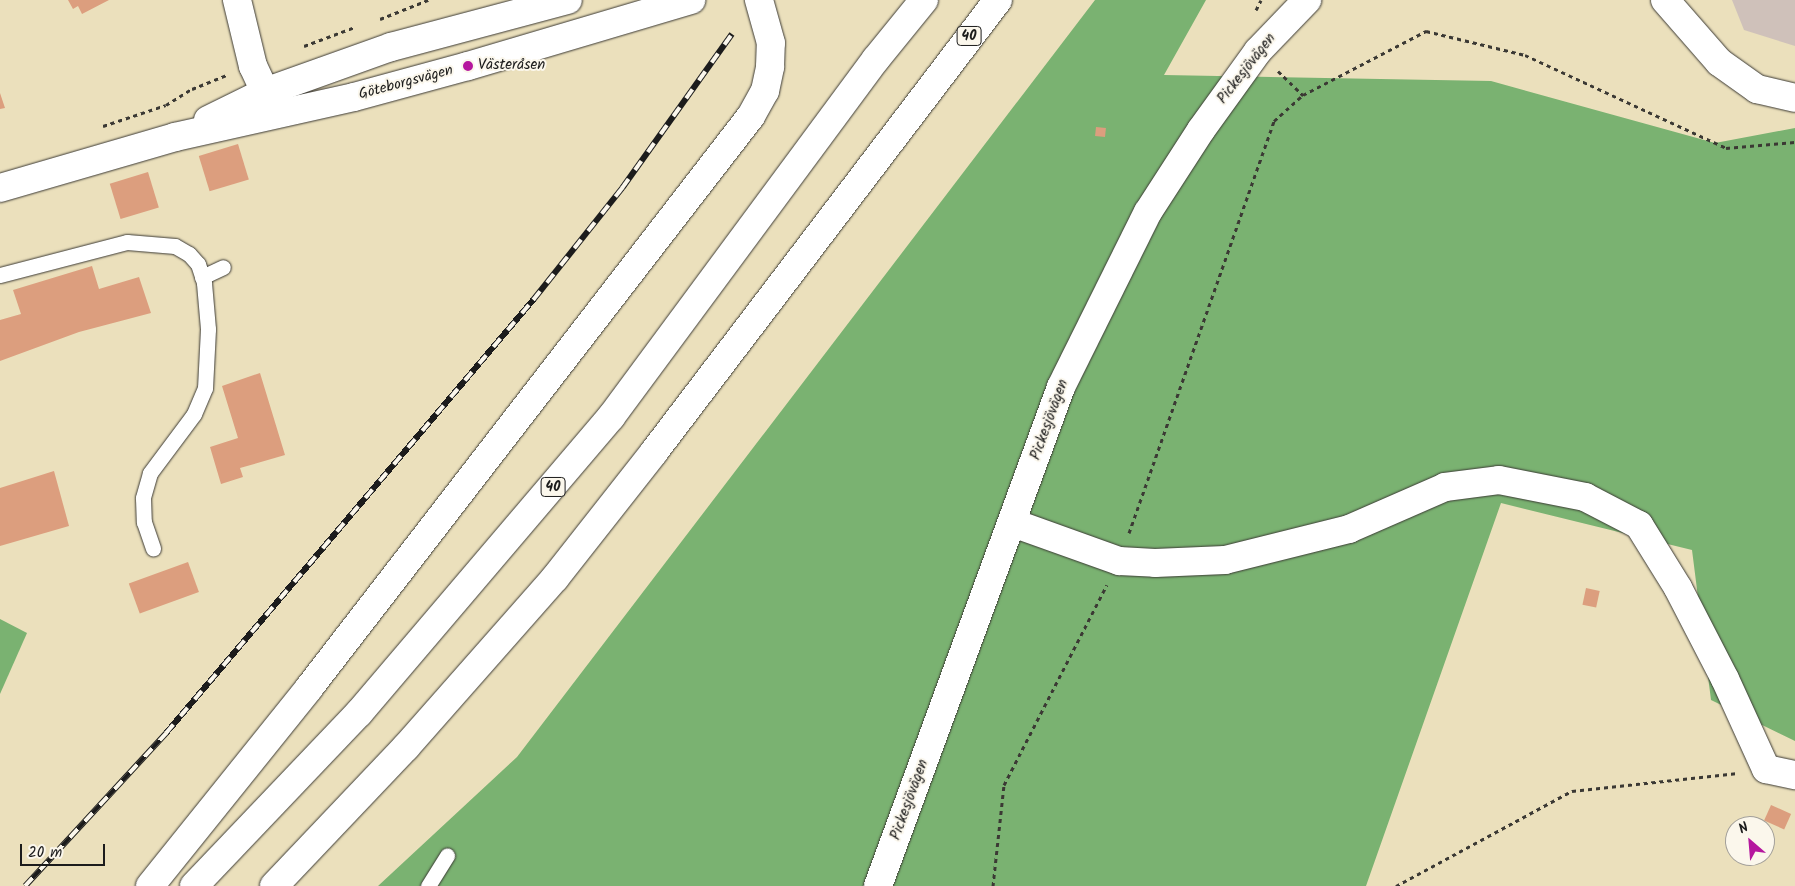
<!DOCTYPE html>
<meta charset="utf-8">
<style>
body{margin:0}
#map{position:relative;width:1795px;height:886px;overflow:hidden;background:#ebe0bc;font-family:Kalam,sans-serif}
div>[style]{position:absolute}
.industrial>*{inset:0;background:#cfc1ba}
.forest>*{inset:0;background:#7ab271}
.building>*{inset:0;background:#dc9e7e;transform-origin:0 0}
.path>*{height:3px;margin-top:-1.5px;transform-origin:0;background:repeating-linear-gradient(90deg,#3b3934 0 4px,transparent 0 8px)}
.roads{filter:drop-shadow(0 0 1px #3b3934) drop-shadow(0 0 1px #3b3934)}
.service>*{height:15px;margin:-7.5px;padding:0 7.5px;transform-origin:7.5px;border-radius:7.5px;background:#fff}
.minor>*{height:28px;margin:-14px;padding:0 14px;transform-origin:14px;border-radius:14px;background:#fff}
.tertiary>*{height:28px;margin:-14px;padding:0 14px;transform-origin:14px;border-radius:14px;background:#fff}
.motorway>*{height:28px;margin:-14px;padding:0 14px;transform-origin:14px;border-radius:14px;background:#fff}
.rail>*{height:5.5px;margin-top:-2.75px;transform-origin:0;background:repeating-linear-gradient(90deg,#fbf7ec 0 11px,#1c1c1c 0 22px);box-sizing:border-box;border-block:1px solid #1c1c1c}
.dots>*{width:14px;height:14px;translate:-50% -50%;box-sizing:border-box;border:2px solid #fbf7ec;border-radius:50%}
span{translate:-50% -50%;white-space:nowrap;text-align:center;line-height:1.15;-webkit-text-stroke:4px #fbf7ec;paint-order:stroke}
.shield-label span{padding:1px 4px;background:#fbf7ec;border:1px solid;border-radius:4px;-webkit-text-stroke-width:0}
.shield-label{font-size:14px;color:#1c1c1c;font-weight:700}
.poi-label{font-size:15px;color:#1c1c1c}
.left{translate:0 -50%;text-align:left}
.street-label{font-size:15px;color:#1c1c1c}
.north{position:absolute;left:1725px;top:816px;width:50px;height:50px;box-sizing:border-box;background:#fbf7ec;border:1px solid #a29f99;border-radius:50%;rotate:333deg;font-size:14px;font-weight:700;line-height:20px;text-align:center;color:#1c1c1c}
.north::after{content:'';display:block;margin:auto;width:18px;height:22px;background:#b5179e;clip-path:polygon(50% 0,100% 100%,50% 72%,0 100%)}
.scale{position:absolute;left:20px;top:844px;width:85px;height:22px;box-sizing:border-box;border:2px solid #1c1c1c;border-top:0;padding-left:6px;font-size:15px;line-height:18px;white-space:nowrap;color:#1c1c1c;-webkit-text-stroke:4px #fbf7ec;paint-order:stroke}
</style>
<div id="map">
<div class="industrial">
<div style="clip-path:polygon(1732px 0,1795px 0,1795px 46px,1744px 30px)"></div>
</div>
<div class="forest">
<div style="clip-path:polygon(1095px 0,1206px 0,1164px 75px,1491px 81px,1715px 143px,1795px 128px,1795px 741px,1711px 700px,1692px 550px,1501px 503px,1366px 886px,378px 886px,517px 757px)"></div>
<div style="clip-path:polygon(0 619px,27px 633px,0 694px)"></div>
</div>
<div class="building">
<div style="clip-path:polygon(68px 0,109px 0,82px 14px,78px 6px,73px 9px)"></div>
<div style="clip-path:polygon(0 93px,5px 108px,0 109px)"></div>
<div style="left:1096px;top:127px;width:10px;height:9px;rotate:6deg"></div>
<div style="left:238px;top:144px;width:37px;height:41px;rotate:73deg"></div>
<div style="left:148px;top:172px;width:37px;height:40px;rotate:73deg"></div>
<div style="clip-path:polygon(92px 266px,99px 289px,139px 277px,151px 313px,79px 332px,0 361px,0 320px,21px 314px,13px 290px)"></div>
<div style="clip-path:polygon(260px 373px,285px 455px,240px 468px,243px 477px,221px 484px,210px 447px,238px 438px,222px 386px)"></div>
<div style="clip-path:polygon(54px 471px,69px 526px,0 546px,0 488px)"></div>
<div style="left:188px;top:562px;width:32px;height:63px;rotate:70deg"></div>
<div style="left:1586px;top:588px;width:14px;height:17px;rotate:12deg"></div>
<div style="left:1771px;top:805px;width:22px;height:17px;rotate:24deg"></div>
</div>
<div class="path">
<div style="left:1256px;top:10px;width:11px;rotate:-63deg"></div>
<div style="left:380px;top:19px;width:52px;rotate:-21.6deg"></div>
<div style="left:304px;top:46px;width:54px;rotate:-20.4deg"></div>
<div style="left:1278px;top:71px;width:35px;rotate:44deg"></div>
<div style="left:103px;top:126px;width:66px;rotate:-18.4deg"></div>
<div style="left:166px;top:105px;width:31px;rotate:-32deg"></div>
<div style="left:192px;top:89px;width:37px;rotate:-22deg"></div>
<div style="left:1129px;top:533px;width:437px;rotate:-70.6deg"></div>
<div style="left:1274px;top:121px;width:39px;rotate:-42deg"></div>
<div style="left:1303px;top:95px;width:139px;rotate:-27.5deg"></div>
<div style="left:1426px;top:31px;width:102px;rotate:13.6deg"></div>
<div style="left:1525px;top:55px;width:221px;rotate:24.8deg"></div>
<div style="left:1726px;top:148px;width:69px;rotate:-5deg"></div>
<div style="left:993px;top:886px;width:102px;rotate:-83.8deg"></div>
<div style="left:1004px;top:785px;width:225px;rotate:-62.8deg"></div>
<div style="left:1396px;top:886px;width:200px;rotate:-28.4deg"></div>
<div style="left:1572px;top:791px;width:167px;rotate:-6.2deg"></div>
</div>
<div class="roads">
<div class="service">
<div style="left:0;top:275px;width:131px;rotate:-14.6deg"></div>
<div style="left:127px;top:242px;width:48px;rotate:4.8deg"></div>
<div style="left:175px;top:246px;width:16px;rotate:30deg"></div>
<div style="left:189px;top:254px;width:13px;rotate:48deg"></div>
<div style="left:198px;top:264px;width:20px;rotate:72deg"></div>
<div style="left:204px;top:283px;width:46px;rotate:85deg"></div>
<div style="left:208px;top:329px;width:59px;rotate:92.9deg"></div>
<div style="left:205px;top:388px;width:28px;rotate:113deg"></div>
<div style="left:194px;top:414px;width:74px;rotate:126.7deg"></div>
<div style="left:150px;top:473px;width:26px;rotate:106deg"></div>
<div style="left:143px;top:498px;width:24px;rotate:88deg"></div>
<div style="left:144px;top:522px;width:28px;rotate:71deg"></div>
<div style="left:202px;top:277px;width:23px;rotate:-25deg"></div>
<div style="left:428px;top:886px;width:36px;rotate:-58deg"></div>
</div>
<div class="minor">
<div style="left:237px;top:0;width:68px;rotate:76.4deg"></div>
<div style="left:253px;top:66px;width:29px;rotate:65deg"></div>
<div style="left:1665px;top:0;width:82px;rotate:48.9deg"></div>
<div style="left:1719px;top:62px;width:47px;rotate:35.4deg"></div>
<div style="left:1757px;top:89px;width:39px;rotate:13deg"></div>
<div style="left:1013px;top:523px;width:113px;rotate:19.7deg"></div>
<div style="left:1119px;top:561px;width:36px;rotate:3deg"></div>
<div style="left:1155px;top:563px;width:70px;rotate:-2.5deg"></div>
<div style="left:1225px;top:560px;width:128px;rotate:-14deg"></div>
<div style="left:1349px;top:529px;width:105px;rotate:-23.6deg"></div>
<div style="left:1445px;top:487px;width:54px;rotate:-7.4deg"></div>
<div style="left:1499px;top:480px;width:88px;rotate:11.2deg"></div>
<div style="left:1585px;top:497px;width:61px;rotate:27.4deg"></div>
<div style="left:1639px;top:525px;width:74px;rotate:58.2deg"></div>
<div style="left:1678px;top:588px;width:102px;rotate:62.7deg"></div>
<div style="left:1725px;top:679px;width:99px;rotate:65.5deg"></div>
<div style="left:1766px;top:769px;width:30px;rotate:12deg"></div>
<div style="left:878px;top:886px;width:531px;rotate:-69.86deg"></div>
<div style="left:1061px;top:387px;width:195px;rotate:-63.6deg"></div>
<div style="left:1148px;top:212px;width:98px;rotate:-57.1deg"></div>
<div style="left:1201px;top:130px;width:97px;rotate:-54.2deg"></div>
<div style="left:1258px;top:51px;width:71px;rotate:-46.1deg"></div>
</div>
<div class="tertiary">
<div style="left:208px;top:120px;width:64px;rotate:-26.2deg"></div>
<div style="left:265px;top:92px;width:134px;rotate:-19.7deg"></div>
<div style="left:391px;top:47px;width:183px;rotate:-14.9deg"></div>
<div style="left:0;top:188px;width:182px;rotate:-16.2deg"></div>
<div style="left:175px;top:137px;width:183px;rotate:-12.6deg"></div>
<div style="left:354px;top:97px;width:118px;rotate:-15.2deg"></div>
<div style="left:468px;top:66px;width:233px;rotate:-16.5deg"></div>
</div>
<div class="motorway">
<div style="left:150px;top:886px;width:254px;rotate:-51.2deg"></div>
<div style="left:309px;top:688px;width:723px;rotate:-52.31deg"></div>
<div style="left:751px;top:116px;width:29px;rotate:-61deg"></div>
<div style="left:765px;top:91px;width:25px;rotate:-78deg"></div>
<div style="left:770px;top:67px;width:24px;rotate:-88deg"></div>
<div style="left:771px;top:43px;width:45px;rotate:-105.6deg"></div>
<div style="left:194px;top:886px;width:239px;rotate:-46.4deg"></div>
<div style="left:359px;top:713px;width:389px;rotate:-49.6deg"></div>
<div style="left:611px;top:417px;width:445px;rotate:-53.5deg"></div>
<div style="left:876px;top:59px;width:76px;rotate:-50.9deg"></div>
<div style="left:274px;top:886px;width:192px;rotate:-46.5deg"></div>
<div style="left:406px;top:747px;width:225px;rotate:-48.6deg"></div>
<div style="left:555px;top:578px;width:160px;rotate:-51.8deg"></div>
<div style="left:654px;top:452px;width:568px;rotate:-52.73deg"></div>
</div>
</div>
<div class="rail">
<div style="left:25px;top:886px;width:208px;rotate:-47.3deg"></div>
<div style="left:166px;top:733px;width:568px;rotate:-49.72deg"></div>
<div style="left:533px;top:300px;width:143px;rotate:-51.5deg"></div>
<div style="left:622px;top:188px;width:189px;rotate:-54.5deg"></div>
</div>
<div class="dots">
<div style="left:468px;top:66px;background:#b5179e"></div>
</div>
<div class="shield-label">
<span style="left:969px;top:36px">40</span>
<span style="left:553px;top:487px">40</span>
</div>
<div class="poi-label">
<span class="left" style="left:478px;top:66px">Västeråsen</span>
</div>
<div class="street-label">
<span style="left:1247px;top:69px;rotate:-52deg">Pickesjövägen</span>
<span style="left:406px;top:83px;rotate:-15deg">Göteborgsvägen</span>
<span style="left:1050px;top:420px;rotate:-70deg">Pickesjövägen</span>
<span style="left:910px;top:800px;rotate:-70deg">Pickesjövägen</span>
</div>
<div class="north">N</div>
<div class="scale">20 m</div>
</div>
